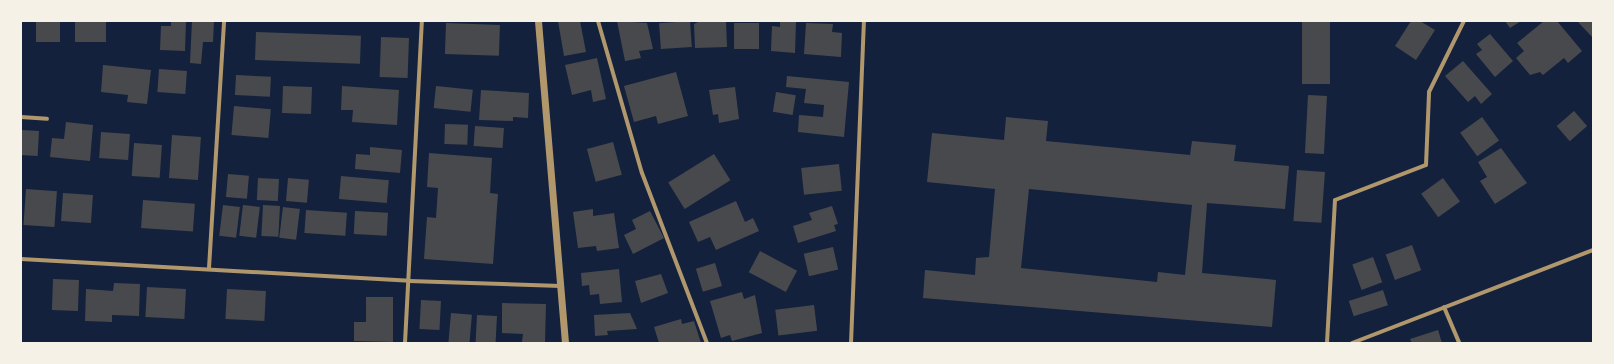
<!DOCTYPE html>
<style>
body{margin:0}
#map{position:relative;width:1614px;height:364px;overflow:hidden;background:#14213d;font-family:Cabin,sans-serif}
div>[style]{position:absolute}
.building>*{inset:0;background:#48494c;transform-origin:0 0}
.minor>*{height:4px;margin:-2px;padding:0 2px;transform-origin:2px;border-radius:2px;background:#b1986c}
.tertiary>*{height:7px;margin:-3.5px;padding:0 3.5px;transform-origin:3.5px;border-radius:3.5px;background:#b1986c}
span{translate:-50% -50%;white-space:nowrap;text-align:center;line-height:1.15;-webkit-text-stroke:3px #f6f1e7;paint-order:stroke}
.frame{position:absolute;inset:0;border:22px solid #f6f1e7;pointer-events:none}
</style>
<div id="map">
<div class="building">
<div style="left:36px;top:21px;width:24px;height:21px"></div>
<div style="left:75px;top:21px;width:31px;height:21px"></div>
<div style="clip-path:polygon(171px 21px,186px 21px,185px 51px,160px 50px,161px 26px,171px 26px)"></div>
<div style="clip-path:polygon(192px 21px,214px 21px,213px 42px,203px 42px,201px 64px,190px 63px)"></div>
<div style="clip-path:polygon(558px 21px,580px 21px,586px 52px,564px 56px)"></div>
<div style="clip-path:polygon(617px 21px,647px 23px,653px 49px,639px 51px,641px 58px,625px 61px)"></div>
<div style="left:690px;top:21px;width:26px;height:31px;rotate:86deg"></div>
<div style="clip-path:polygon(700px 21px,726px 21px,727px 47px,695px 48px,694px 24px)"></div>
<div style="clip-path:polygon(780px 21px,796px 22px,795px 53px,771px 51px,772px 26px,780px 27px)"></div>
<div style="left:1302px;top:21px;width:28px;height:63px"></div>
<div style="clip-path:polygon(1411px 21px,1420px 21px,1435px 30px,1416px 60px,1395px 46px)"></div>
<div style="clip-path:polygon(1505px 21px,1521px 21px,1510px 28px)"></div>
<div style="clip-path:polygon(1544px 21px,1557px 21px,1582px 51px,1568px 63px,1564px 58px,1543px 75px,1540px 72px,1530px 75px,1516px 58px,1524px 51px,1517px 43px)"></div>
<div style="clip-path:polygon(1577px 21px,1593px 21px,1593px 38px)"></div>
<div style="left:446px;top:23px;width:54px;height:31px;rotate:2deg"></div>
<div style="left:734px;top:23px;width:25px;height:26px"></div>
<div style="clip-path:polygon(806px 23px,833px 24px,832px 32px,842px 33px,841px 57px,804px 54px)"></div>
<div style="left:256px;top:32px;width:105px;height:28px;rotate:2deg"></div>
<div style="clip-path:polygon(1490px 34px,1513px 61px,1495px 77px,1476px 54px,1482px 50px,1477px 44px)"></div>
<div style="left:381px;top:37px;width:28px;height:40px;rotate:2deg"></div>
<div style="clip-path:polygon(597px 58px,606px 99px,593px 102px,591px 90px,572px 95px,565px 65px)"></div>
<div style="clip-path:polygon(1463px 61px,1492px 94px,1481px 104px,1475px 96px,1468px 102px,1445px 76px)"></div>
<div style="clip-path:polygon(103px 65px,151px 70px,147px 104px,127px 102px,128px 95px,101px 92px)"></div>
<div style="left:159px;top:69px;width:28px;height:23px;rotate:4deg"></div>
<div style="clip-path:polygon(676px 72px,688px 116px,658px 124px,656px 116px,634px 122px,624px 86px)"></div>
<div style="left:236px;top:75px;width:35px;height:20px;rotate:3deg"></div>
<div style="clip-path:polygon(787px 76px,849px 82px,844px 137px,798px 132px,799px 115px,823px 117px,824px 105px,804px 103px,806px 89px,786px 87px)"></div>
<div style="left:283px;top:86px;width:29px;height:27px;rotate:2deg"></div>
<div style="clip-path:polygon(342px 86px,399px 90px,397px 125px,352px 122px,353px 110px,341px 110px)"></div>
<div style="left:436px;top:86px;width:37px;height:22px;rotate:6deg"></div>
<div style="clip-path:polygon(735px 87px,739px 119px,719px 123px,718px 114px,713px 115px,709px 90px)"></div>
<div style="clip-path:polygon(481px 90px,529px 93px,528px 118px,513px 117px,513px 121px,479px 120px)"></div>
<div style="left:776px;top:92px;width:20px;height:20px;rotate:9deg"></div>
<div style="left:1308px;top:95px;width:19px;height:58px;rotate:3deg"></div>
<div style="left:234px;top:106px;width:37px;height:29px;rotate:5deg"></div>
<div style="left:1574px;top:111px;width:20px;height:23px;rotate:49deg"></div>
<div style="clip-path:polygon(evenodd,1006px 117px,1048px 121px,1046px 141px,1190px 155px,1192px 141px,1236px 145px,1234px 161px,1289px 166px,1285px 209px,1207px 203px,1202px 273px,1276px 280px,1272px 327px,923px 298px,925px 270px,975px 275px,976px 258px,989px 257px,995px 189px,927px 182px,932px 133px,1004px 140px,1006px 117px,1029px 189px,1192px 205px,1185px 275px,1158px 272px,1157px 282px,1021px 268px,1029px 189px)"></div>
<div style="left:1482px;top:117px;width:29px;height:27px;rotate:54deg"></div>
<div style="clip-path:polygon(66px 122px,93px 125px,90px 161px,50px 157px,52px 138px,64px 139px)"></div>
<div style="left:445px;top:124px;width:23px;height:20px;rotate:2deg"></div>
<div style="left:475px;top:126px;width:29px;height:20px;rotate:4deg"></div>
<div style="left:21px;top:130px;width:18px;height:25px;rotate:3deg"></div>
<div style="left:101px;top:132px;width:29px;height:26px;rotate:4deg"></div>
<div style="left:172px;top:135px;width:29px;height:43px;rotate:4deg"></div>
<div style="left:613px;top:142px;width:34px;height:27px;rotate:75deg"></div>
<div style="left:134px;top:143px;width:28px;height:33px;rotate:4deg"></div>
<div style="clip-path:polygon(370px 147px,402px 150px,400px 173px,355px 169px,356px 154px,370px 155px)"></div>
<div style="clip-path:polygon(1501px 148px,1527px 183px,1495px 204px,1480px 181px,1487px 177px,1478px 162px)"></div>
<div style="clip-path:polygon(429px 153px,492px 158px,490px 193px,498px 194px,493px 264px,424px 259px,427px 217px,436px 218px,438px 188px,427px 187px)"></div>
<div style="left:714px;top:154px;width:31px;height:54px;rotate:58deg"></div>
<div style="left:839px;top:164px;width:27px;height:38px;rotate:84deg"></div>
<div style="left:1297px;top:170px;width:28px;height:51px;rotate:4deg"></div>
<div style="left:228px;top:174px;width:21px;height:23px;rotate:5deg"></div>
<div style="left:341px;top:176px;width:48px;height:23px;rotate:5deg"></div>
<div style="left:258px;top:178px;width:21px;height:22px;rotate:3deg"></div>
<div style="left:288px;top:178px;width:21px;height:23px;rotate:5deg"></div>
<div style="left:1443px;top:178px;width:29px;height:27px;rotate:54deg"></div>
<div style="left:26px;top:189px;width:31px;height:36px;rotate:4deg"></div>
<div style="left:63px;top:193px;width:30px;height:28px;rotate:4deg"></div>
<div style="left:143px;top:200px;width:52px;height:28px;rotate:4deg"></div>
<div style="clip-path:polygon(736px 201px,745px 222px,753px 218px,759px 231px,716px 250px,710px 237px,698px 242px,689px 222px)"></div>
<div style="left:223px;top:205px;width:17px;height:31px;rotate:7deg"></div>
<div style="left:243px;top:205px;width:17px;height:31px;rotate:7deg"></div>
<div style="left:263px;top:205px;width:17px;height:31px;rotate:3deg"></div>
<div style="clip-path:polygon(832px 206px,838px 224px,834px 225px,836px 231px,798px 243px,793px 226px,812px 220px,809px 213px)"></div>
<div style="left:283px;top:207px;width:17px;height:31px;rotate:7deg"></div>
<div style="clip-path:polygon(593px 209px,593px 216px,614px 213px,619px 248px,597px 251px,596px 246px,578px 248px,573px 212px)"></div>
<div style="left:306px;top:210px;width:41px;height:23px;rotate:4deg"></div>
<div style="left:355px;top:211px;width:33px;height:23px;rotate:3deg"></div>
<div style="clip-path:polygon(650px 211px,664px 238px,633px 254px,624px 235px,636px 229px,632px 220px)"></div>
<div style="left:1412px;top:245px;width:27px;height:28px;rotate:70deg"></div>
<div style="left:833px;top:247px;width:23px;height:30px;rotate:77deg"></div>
<div style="left:760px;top:251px;width:42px;height:24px;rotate:28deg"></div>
<div style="left:1373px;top:257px;width:27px;height:22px;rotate:70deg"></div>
<div style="left:715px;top:263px;width:24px;height:20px;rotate:73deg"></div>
<div style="clip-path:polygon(619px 269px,622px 302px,600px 304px,599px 294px,590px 295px,589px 285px,582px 286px,581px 273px)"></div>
<div style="clip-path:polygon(661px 274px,668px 293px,641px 303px,635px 281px)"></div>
<div style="left:53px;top:279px;width:26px;height:31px;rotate:2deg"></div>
<div style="clip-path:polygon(114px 283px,140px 284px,139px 316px,112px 315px,112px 322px,85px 321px,86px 289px,113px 291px)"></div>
<div style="left:147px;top:287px;width:39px;height:30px;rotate:3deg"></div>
<div style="left:227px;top:289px;width:39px;height:30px;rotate:3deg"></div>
<div style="left:1383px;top:290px;width:16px;height:36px;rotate:72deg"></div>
<div style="clip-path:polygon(742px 292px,744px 299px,755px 295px,762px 333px,732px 341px,730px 335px,721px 338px,710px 301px)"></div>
<div style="clip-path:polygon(366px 297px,393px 297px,393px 342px,354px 341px,354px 322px,366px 322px)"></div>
<div style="left:421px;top:300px;width:20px;height:29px;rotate:3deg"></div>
<div style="clip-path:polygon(502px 303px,546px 304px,545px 342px,522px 342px,523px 334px,502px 333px)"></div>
<div style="left:814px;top:305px;width:26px;height:39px;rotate:83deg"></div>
<div style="left:451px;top:313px;width:21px;height:30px;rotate:5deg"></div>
<div style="clip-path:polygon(630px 313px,637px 329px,607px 331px,608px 335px,595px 336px,594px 315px)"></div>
<div style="left:477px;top:315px;width:20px;height:28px;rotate:3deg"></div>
<div style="clip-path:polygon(681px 319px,682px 324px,694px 321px,701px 343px,659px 343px,654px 327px)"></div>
<div style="clip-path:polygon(1438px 330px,1442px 343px,1412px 343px,1410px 339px)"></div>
</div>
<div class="minor">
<div style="left:598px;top:21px;width:158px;rotate:73.9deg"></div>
<div style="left:642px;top:173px;width:182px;rotate:69.1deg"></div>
<div style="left:21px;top:117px;width:26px;rotate:4deg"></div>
<div style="left:21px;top:259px;width:389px;rotate:3.2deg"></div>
<div style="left:409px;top:281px;width:152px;rotate:1.9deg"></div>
<div style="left:209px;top:268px;width:247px;rotate:-86.5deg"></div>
<div style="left:1444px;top:307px;width:39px;rotate:67deg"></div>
<div style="left:405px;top:343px;width:322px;rotate:-87deg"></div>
<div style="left:851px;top:343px;width:322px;rotate:-87.7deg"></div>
<div style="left:1327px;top:343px;width:143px;rotate:-86.8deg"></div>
<div style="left:1335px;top:200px;width:97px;rotate:-21deg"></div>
<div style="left:1426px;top:165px;width:73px;rotate:-87.6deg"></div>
<div style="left:1429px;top:92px;width:79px;rotate:-63.8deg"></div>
<div style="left:1352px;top:343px;width:258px;rotate:-21.1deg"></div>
</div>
<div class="tertiary">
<div style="left:538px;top:21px;width:323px;rotate:85.2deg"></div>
</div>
<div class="frame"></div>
</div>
